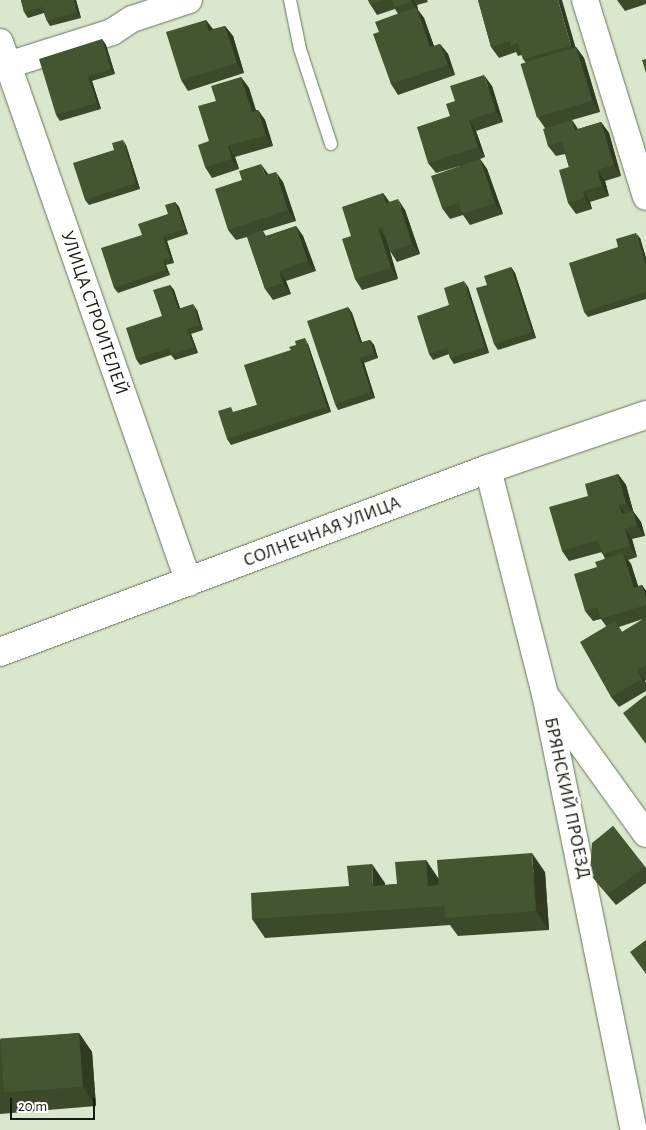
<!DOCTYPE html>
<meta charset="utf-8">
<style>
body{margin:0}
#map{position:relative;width:646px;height:1130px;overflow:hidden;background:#d9e8cd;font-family:"Alegreya Sans",sans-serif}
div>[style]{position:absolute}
.roads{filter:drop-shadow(0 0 1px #68755d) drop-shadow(0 0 1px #68755d)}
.lane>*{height:12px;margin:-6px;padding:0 6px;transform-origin:6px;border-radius:6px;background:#fff}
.street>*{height:26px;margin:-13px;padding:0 13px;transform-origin:13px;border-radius:13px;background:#fff}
.secondary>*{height:28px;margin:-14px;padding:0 14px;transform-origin:14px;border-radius:14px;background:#fff}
.wall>*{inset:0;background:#3a4a2a}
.shaded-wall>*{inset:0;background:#2f3c22}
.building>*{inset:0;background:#435631;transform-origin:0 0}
span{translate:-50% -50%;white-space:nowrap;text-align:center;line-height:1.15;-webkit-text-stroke:5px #fff;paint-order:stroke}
.street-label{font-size:19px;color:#161b12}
.scale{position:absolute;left:10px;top:1098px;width:85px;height:22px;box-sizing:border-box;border:2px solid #161b12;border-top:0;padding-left:6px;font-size:15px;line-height:18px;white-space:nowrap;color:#161b12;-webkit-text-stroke:4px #fff;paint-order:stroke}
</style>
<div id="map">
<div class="roads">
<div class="lane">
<div style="left:290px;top:0;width:50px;rotate:78.5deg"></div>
<div style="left:300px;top:49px;width:100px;rotate:71.9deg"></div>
</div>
<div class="street">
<div style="left:585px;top:0;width:206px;rotate:72.8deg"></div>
<div style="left:0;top:42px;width:573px;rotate:70.74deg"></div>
<div style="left:8px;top:65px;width:109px;rotate:-17.6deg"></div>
<div style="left:112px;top:32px;width:24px;rotate:-33deg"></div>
<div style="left:132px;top:19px;width:60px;rotate:-18.4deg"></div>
<div style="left:488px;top:469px;width:232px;rotate:75.8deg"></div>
<div style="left:545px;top:694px;width:445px;rotate:78.5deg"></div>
<div style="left:550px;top:701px;width:164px;rotate:54.2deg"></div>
</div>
<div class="secondary">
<div style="left:0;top:652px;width:521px;rotate:-20.56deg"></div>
<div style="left:488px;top:469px;width:167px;rotate:-18.9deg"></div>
</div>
</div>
<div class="wall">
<div style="clip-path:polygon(21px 0,76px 0,81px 18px,50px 26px,47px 21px,44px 13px,28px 18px,24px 12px)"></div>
<div style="clip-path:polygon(368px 0,427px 0,428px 2px,417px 5px,418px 10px,424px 18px,434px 46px,440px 44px,448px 54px,455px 75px,398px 95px,391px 84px,379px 32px,398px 14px,395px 9px,377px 15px,370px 4px)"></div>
<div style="clip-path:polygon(478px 0,576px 47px,584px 58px,600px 112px,572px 120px,578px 129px,601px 122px,609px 133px,621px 176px,605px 181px,609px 196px,590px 202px,592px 209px,576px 214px,568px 203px,569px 167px,565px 154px,556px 156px,548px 146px,545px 128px,538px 118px,526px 63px,523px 59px,522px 55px,518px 56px,516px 52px,499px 58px,491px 47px)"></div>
<div style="clip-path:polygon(617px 0,646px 0,646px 4px,625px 11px)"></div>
<div style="clip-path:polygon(206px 20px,213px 29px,225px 26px,233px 36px,244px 73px,188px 91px,181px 80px)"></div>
<div style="clip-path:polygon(102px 39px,106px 45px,115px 74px,92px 81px,101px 109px,60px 121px,56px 115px)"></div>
<div style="clip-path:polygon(241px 77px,249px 88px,256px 110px,258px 110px,265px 120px,273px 146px,235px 157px,239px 169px,212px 178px,205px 167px,216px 101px)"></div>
<div style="clip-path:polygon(492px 86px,503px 122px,476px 131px,485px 157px,480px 159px,487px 169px,503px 214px,470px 225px,463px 215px,450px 219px,442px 208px,460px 166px,436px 173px,428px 163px,450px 116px,455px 101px)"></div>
<div style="clip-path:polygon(126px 145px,140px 189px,89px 205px,85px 200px,114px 150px)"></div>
<div style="clip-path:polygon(268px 174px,283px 182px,296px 221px,263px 231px,266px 236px,296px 226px,303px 236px,316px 271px,286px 281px,291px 294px,273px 300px,265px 289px,247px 237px,236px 240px,228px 230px)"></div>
<div style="clip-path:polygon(383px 193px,389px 202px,405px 210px,420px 254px,397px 262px,390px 251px,386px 238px,398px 279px,362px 290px,355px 279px,351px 236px)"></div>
<div style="clip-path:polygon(175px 202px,179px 207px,188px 234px,167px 241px,174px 263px,166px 265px,170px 275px,118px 293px,114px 288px,142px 235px,168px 214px)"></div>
<div style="clip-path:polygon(640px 238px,646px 258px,646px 299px,588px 317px,584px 312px,618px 247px)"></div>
<div style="clip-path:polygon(511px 267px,515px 273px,536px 338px,498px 350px,494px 344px,487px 285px)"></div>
<div style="clip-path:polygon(170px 285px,174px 290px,180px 308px,197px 310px,203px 330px,191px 334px,198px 353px,175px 360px,171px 355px,140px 365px,136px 359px,162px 316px)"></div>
<div style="clip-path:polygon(468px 287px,489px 353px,454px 364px,450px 358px,449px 354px,433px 360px,429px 354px,449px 305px)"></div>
<div style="clip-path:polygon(348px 307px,352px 313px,362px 342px,370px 340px,374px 345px,378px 358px,364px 363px,375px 398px,338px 410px,335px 404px)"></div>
<div style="clip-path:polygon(308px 344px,331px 412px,231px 445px,227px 439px,235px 412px,257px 405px)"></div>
<div style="clip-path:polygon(evenodd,618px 474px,626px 485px,633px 511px,641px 522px,645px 536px,632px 539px,637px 557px,628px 560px,631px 564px,638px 586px,642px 585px,646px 591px,646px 680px,645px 681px,646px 683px,646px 691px,619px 707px,611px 697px,606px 626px,601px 619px,593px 621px,585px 611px,597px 567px,605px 559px,602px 552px,569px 561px,562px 551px,588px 496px,618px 474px,643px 619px,622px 632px,619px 627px,643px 619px)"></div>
<div style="clip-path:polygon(613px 826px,646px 868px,646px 883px,616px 905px,598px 884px,590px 874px)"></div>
<div style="clip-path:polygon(426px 860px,438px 878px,545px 872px,549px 930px,458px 936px,450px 925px,265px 938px,252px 919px,349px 886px,385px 883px,385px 885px,397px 884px)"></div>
<div style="clip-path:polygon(79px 1033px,92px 1052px,96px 1106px,0 1114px,0 1040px)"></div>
</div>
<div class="shaded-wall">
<div style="clip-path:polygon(74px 0,76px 0,81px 18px,77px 12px)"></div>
<div style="clip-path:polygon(411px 0,413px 0,417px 5px,418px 10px,424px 18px,438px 58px,430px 47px,418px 11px)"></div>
<div style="clip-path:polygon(558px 0,562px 0,578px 56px,571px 46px)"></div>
<div style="clip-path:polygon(206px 20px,213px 30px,209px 31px)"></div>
<div style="clip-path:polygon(225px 26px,233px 36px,244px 73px,237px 63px)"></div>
<div style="clip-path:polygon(102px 39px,106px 45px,115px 74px,111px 69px)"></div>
<div style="clip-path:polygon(440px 44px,448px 54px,455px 75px,448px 65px)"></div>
<div style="clip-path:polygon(576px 47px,584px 58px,600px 112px,592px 101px)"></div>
<div style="clip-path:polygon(484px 75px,492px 86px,503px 122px,496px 111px)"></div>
<div style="clip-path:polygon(88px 76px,92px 81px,101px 109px,97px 103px)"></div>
<div style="clip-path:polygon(241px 77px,249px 88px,259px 122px,252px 112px)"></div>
<div style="clip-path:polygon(258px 110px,265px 120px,273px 146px,266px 135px)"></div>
<div style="clip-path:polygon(469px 120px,476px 131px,485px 157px,478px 147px)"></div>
<div style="clip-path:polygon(572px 120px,579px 131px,575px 130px)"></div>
<div style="clip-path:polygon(601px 122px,609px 133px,621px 176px,614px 165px)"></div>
<div style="clip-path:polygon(123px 140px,126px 145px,140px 189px,136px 183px)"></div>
<div style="clip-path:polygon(228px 146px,235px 157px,239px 169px,232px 159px)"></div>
<div style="clip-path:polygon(480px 159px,487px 169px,503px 214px,495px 203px)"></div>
<div style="clip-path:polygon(261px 164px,269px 175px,265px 175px)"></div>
<div style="clip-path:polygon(597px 170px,605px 181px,609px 196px,602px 186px)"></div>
<div style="clip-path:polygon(276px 172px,283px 182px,296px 221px,288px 210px)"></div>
<div style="clip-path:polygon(583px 191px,590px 202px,592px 209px,585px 198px)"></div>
<div style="clip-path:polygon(383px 193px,391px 204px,386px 203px)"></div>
<div style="clip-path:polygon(398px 199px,405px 210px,420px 254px,412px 244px)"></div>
<div style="clip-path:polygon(175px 202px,179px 207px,188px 234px,185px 229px)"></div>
<div style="clip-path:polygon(296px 226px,303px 236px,316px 271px,308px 261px)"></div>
<div style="clip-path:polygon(378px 228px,386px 238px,398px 279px,391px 268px)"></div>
<div style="clip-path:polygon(636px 233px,640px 238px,646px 258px,646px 265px)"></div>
<div style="clip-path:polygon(163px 236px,167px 241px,174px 263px,170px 257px)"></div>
<div style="clip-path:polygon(163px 260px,166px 265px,170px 275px,166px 270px)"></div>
<div style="clip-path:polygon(511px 267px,515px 273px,536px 338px,532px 332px)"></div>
<div style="clip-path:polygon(279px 271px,286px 281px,291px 294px,283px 283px)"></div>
<div style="clip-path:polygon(464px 281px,468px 287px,489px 353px,485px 347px)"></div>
<div style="clip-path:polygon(170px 285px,174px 290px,182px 315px,178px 309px)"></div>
<div style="clip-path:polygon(193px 304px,197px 310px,203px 330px,200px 325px)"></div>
<div style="clip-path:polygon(348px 307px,352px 313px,364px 349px,360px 343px)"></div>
<div style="clip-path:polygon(187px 329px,191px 334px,198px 353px,194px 347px)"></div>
<div style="clip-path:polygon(305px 338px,308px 344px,331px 412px,327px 407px)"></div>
<div style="clip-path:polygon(370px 340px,374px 345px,378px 358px,374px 353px)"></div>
<div style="clip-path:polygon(360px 358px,364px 363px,375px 398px,371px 392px)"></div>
<div style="clip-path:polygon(618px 474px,626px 485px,634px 514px,626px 504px)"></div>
<div style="clip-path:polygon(619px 505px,627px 516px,622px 514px)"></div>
<div style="clip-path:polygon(633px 511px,641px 522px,645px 536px,637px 525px)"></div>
<div style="clip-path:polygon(625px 529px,632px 539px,637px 557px,630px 546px)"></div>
<div style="clip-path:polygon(623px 553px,631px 564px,642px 598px,634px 588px)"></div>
<div style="clip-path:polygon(642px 585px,646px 591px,646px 598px)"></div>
<div style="clip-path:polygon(637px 670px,645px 681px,646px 685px,642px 679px)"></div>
<div style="clip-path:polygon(532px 853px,545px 872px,549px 930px,536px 911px)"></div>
<div style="clip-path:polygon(426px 860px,438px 878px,440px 904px,428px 886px)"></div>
<div style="clip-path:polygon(372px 864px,385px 883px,386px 904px,373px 886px)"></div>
<div style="clip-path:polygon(79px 1033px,92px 1052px,96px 1106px,83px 1087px)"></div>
</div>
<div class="building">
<div style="clip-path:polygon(21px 0,74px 0,77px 12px,47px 21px,42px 7px,24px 12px)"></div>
<div style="clip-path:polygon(368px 0,383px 0,370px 4px)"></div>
<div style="clip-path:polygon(392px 0,411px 0,412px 2px,394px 7px)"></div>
<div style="clip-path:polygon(478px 0,558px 0,571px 46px,523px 59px,518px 43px,511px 46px,510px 41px,491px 47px)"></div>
<div style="clip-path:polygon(416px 7px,430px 47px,440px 44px,448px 65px,391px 84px,373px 34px,379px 32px,375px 22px)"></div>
<div style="clip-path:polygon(206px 20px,209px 31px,225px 26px,237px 63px,181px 80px,166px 32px)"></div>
<div style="clip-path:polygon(102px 39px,111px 69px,88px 76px,97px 103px,56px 115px,39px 59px)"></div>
<div style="left:576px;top:47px;width:56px;height:58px;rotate:73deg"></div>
<div style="clip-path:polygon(646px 59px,646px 73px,642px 60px)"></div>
<div style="clip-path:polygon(484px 75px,496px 111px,469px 120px,478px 147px,428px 163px,417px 127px,450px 116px,446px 104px,455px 101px,450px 86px)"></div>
<div style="clip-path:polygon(241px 77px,252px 112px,258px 110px,266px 135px,228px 146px,232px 159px,205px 167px,198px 145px,209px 141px,198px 106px,216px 101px,211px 86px)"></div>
<div style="clip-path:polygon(572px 120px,575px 130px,601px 122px,614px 165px,597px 170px,602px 186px,583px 191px,585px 198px,568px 203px,559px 170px,569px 167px,562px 142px,548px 146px,543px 129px)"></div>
<div style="clip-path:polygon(123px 140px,136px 183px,85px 200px,73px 163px,114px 150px,112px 143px)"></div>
<div style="clip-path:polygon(480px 159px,495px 203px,463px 214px,459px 203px,442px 208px,431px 176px)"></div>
<div style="clip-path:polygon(261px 164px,265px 175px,276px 172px,288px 210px,228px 230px,215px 189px,242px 180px,239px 171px)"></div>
<div style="clip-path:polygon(383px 193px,386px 203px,398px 199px,412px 244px,390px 251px,382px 226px,378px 228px,391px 268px,355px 279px,342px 239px,351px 236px,342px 207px)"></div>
<div style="clip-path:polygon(175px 202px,185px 229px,163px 236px,170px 257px,163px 260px,166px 270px,114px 288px,101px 248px,142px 235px,138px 224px,168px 214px,165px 205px)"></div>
<div style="clip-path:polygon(296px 226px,308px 261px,279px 271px,283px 283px,265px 289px,247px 236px,262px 230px,264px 237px)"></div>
<div style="clip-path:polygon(636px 233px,646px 265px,646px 292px,584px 312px,569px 263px,618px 247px,616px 239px)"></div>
<div style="clip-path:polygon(511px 267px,532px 332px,494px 344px,476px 288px,487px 285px,484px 276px)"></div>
<div style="clip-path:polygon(464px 281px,485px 347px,450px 358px,447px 348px,429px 354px,417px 316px,449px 305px,444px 288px)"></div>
<div style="clip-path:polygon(170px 285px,178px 309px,193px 304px,200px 325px,187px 329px,194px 347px,171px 355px,169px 348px,136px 359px,126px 328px,162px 316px,153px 290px)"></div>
<div style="clip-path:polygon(348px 307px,360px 343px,370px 340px,374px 353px,360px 358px,371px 392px,335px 404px,307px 321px)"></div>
<div style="clip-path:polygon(305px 338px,327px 407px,227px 439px,218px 411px,231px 407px,233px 412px,257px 405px,244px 365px,291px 350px,289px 347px,296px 345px,295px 341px)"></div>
<div style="clip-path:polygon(618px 474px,626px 504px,619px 505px,622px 514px,633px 511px,637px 525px,625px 529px,630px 546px,602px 554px,598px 540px,562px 551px,549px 507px,588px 496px,585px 484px)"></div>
<div style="clip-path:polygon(623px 553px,634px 588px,642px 585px,646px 598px,646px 605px,601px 619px,598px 607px,585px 611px,574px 574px,597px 567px,595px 562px)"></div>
<div style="clip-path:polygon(646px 618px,646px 665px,637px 670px,642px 679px,611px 697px,580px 642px,615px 621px,622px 632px)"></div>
<div style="clip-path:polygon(646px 695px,646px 744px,623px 713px)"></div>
<div style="clip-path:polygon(613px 826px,645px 867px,608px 894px,590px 874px,592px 843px)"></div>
<div style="clip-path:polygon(532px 853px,536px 911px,445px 918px,444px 906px,252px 919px,251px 893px,349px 886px,347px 866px,372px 864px,373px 886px,397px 884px,395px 862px,426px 860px,428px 886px,439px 885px,437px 860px)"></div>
<div style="clip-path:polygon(646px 940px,646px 974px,630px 952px)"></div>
<div style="left:79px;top:1033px;width:54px;height:79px;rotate:86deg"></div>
</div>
<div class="street-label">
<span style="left:94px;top:313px;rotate:71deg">УЛИЦА СТРОИТЕЛЕЙ</span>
<span style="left:322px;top:532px;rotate:-21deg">СОЛНЕЧНАЯ УЛИЦА</span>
<span style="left:567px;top:798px;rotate:78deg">БРЯНСКИЙ ПРОЕЗД</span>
</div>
<div class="scale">20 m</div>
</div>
